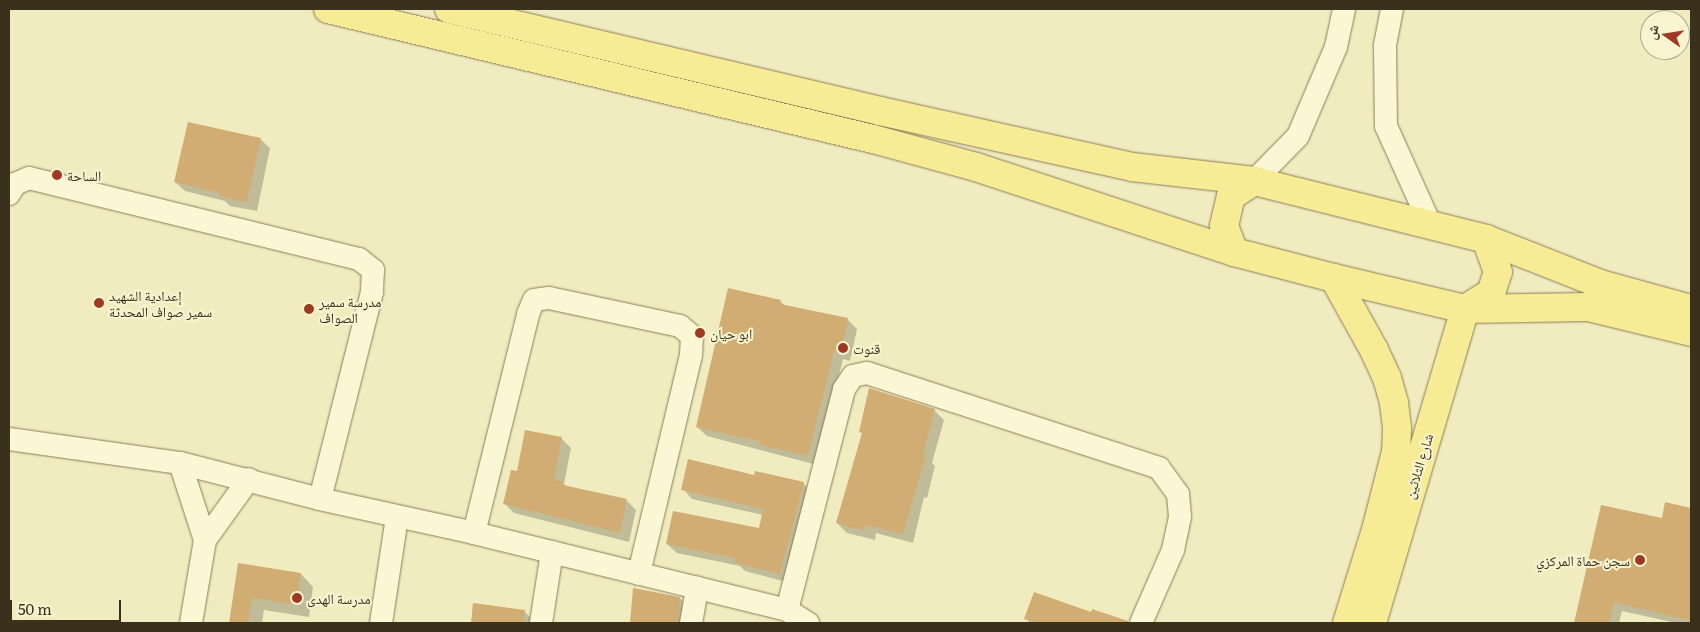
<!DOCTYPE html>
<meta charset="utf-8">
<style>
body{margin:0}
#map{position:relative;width:1700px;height:632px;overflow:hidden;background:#f1ecc0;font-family:Literata,"Noto Naskh Arabic",serif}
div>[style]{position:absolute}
.shadow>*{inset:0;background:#0003}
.building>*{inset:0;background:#d2ad73}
.roads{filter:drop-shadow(0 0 1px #8b7d57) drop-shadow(0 0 1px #8b7d57)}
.minor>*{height:22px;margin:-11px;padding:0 11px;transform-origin:11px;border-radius:11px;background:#fbf7d4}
.major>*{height:28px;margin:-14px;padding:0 14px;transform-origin:14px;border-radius:14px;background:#f7eb95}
.dots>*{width:14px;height:14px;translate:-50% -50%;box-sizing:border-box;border:2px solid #f8f4d0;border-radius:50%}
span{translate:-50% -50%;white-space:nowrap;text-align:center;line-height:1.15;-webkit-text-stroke:4px #f8f4d0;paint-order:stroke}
.poi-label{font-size:14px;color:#3a301c}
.left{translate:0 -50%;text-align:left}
.right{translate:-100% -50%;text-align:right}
.street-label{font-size:14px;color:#3a301c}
.frame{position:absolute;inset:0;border:10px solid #3a301c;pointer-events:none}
.north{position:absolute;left:1640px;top:10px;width:50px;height:50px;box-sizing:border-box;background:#f8f4d0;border:1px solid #aca688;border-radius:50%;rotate:283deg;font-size:14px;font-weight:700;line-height:20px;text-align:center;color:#3a301c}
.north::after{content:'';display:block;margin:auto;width:18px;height:22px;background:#9f3922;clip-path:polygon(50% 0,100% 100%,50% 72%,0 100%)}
.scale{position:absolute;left:10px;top:600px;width:111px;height:22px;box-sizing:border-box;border:2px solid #3a301c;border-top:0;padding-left:6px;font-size:15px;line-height:18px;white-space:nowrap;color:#3a301c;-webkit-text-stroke:4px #f8f4d0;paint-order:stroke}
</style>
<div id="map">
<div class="shadow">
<div style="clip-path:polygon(260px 139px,270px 148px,257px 211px,230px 206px,225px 201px,185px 191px,175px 182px)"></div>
<div style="clip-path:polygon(780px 301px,785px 306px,848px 320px,857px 329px,850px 361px,843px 359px,817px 465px,707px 436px,697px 427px)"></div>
<div style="clip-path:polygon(934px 410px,944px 420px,932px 463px,935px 466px,927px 498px,924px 497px,913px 543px,876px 533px,875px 540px,847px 533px,837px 523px,863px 434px,861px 432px)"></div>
<div style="clip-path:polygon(561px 438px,571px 448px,564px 484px,568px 487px,627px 501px,636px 510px,629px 542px,514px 513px,504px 503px,518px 473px)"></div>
<div style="clip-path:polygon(755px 476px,803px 483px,813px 493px,790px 583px,745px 571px,740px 566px,677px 553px,667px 544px,760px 530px,763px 515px,692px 499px,683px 489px)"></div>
<div style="clip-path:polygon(1691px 505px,1691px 623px,1676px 623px,1622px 611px,1619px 623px,1575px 623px,1602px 506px,1663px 520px,1690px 509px)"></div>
<div style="clip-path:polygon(239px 564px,301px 574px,313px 587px,309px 617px,264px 610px,262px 623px,230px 623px)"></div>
<div style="clip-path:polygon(634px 589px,680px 598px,689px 608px,688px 623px,631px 623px)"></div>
<div style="clip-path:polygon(475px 604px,525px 612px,536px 623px,472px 623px)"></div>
<div style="clip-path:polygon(1092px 614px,1119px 619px,1123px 623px,1030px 623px,1026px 618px)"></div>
</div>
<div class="building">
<div style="clip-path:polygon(188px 122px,261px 138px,247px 202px,219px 196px,220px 193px,174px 182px)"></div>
<div style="clip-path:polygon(728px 288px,781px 300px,780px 304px,848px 318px,841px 352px,834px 351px,808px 456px,761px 445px,762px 442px,696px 427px)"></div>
<div style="clip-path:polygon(869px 388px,935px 409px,923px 454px,926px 455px,903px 534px,867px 525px,865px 531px,836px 523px,862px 433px,859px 432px)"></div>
<div style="clip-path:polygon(525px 430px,562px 437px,554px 480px,564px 482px,563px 485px,627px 499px,620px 533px,503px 504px,511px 470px,517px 471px)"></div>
<div style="clip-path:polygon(688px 459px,754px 475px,755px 471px,804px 482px,780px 574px,734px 562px,735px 558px,666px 544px,673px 511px,759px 528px,763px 509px,681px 490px)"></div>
<div style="clip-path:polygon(1665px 502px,1691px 508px,1691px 621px,1614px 602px,1609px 623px,1574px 623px,1601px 505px,1662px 518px)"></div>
<div style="clip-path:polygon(238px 563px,301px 573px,296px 605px,252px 598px,248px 623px,229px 623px)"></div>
<div style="clip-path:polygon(633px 588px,680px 597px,678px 623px,630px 623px)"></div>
<div style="clip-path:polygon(1034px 592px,1091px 612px,1092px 609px,1128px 621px,1128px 623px,1037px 623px,1024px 619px)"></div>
<div style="clip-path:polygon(473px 603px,525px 610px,523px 623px,471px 623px)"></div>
</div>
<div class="roads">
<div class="minor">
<div style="left:1392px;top:9px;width:38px;rotate:101deg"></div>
<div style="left:1385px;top:46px;width:80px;rotate:89.3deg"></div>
<div style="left:1386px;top:126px;width:107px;rotate:65.8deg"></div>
<div style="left:1254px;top:181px;width:63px;rotate:-45.6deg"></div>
<div style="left:1298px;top:136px;width:97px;rotate:-66.9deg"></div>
<div style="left:1336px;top:47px;width:39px;rotate:-78deg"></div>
<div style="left:9px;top:194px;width:12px;rotate:-59deg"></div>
<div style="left:15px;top:184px;width:15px;rotate:-23deg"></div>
<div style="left:29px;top:178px;width:340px;rotate:13.8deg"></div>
<div style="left:359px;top:259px;width:18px;rotate:38deg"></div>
<div style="left:373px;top:270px;width:22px;rotate:93deg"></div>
<div style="left:372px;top:292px;width:213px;rotate:104.1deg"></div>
<div style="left:9px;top:439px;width:173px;rotate:8deg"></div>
<div style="left:180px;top:463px;width:145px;rotate:14.4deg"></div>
<div style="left:320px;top:499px;width:158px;rotate:12.4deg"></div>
<div style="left:474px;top:533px;width:322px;rotate:13.8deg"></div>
<div style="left:787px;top:610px;width:25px;rotate:32deg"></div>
<div style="left:180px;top:463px;width:81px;rotate:72deg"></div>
<div style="left:474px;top:533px;width:226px;rotate:-76.1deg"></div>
<div style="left:528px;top:314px;width:15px;rotate:-67deg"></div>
<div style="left:534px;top:300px;width:15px;rotate:-8deg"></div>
<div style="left:549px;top:298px;width:134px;rotate:12.1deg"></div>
<div style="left:680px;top:326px;width:16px;rotate:40deg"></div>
<div style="left:692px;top:336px;width:19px;rotate:93deg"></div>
<div style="left:691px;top:355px;width:225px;rotate:103.4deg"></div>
<div style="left:787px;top:610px;width:228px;rotate:-75.5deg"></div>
<div style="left:844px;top:389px;width:16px;rotate:-55deg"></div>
<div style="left:853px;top:376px;width:14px;rotate:-12deg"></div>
<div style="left:867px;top:373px;width:307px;rotate:18deg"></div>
<div style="left:1159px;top:468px;width:32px;rotate:54deg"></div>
<div style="left:1178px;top:494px;width:23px;rotate:85deg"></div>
<div style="left:1180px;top:517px;width:34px;rotate:102deg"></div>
<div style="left:1173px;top:550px;width:80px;rotate:113.7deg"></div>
<div style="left:191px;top:623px;width:84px;rotate:-80.4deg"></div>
<div style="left:205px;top:540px;width:75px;rotate:-54.2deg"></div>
<div style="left:381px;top:623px;width:107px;rotate:-81.4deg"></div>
<div style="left:541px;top:623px;width:72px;rotate:-81.2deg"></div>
<div style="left:691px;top:623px;width:36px;rotate:-80deg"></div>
</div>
<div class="major">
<div style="left:328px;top:9px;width:560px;rotate:13.42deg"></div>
<div style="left:873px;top:139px;width:107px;rotate:15.2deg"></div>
<div style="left:976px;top:167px;width:272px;rotate:18.2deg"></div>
<div style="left:1234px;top:252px;width:103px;rotate:14.6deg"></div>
<div style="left:1334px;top:278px;width:135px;rotate:13.3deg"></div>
<div style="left:1465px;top:309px;width:123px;rotate:-0.9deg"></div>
<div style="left:1588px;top:307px;width:106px;rotate:13.6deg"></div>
<div style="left:449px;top:9px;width:443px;rotate:13.3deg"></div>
<div style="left:880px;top:111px;width:258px;rotate:12.5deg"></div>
<div style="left:1132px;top:167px;width:123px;rotate:6.5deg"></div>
<div style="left:1254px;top:181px;width:239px;rotate:14deg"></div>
<div style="left:1486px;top:239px;width:123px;rotate:21.5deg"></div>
<div style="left:1600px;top:284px;width:94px;rotate:15.4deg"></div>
<div style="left:1234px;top:252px;width:28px;rotate:-111deg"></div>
<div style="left:1224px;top:226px;width:31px;rotate:-77deg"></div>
<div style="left:1231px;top:196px;width:27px;rotate:-33deg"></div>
<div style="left:1334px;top:278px;width:82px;rotate:60.9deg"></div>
<div style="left:1374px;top:350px;width:31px;rotate:65deg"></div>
<div style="left:1387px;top:378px;width:26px;rotate:74deg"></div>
<div style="left:1394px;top:403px;width:25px;rotate:83deg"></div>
<div style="left:1397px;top:428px;width:24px;rotate:92deg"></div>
<div style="left:1396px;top:452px;width:81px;rotate:104.4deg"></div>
<div style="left:1376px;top:530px;width:97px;rotate:107.3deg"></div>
<div style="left:1372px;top:623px;width:327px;rotate:-73.5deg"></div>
<div style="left:1465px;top:309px;width:31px;rotate:-32deg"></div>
<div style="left:1491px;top:293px;width:22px;rotate:-72deg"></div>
<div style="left:1498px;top:272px;width:35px;rotate:-110deg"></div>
</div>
</div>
<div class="dots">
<div style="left:57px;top:175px;background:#9f3922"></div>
<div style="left:99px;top:303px;background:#9f3922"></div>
<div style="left:309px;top:309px;background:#9f3922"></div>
<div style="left:700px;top:333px;background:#9f3922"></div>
<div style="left:843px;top:348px;background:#9f3922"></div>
<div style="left:1640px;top:560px;background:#9f3922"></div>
<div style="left:297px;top:598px;background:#9f3922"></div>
</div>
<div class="poi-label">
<span class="left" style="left:67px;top:175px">الساحة</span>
<span class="left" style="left:109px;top:303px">إعدادية الشهيد<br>سمير صواف المحدثة</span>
<span class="left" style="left:319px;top:309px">مدرسة سمير<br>الصواف</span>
<span class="left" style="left:710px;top:333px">ابو حيان</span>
<span class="left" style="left:853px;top:348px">قنوت</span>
<span class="right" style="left:1630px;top:560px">سجن حماة المركزي</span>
<span class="left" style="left:307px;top:598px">مدرسة الهدى</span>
</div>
<div class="street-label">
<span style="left:1418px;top:466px;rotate:-73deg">شارع الثلاثين</span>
</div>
<div class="frame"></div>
<div class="north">ش</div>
<div class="scale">50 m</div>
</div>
